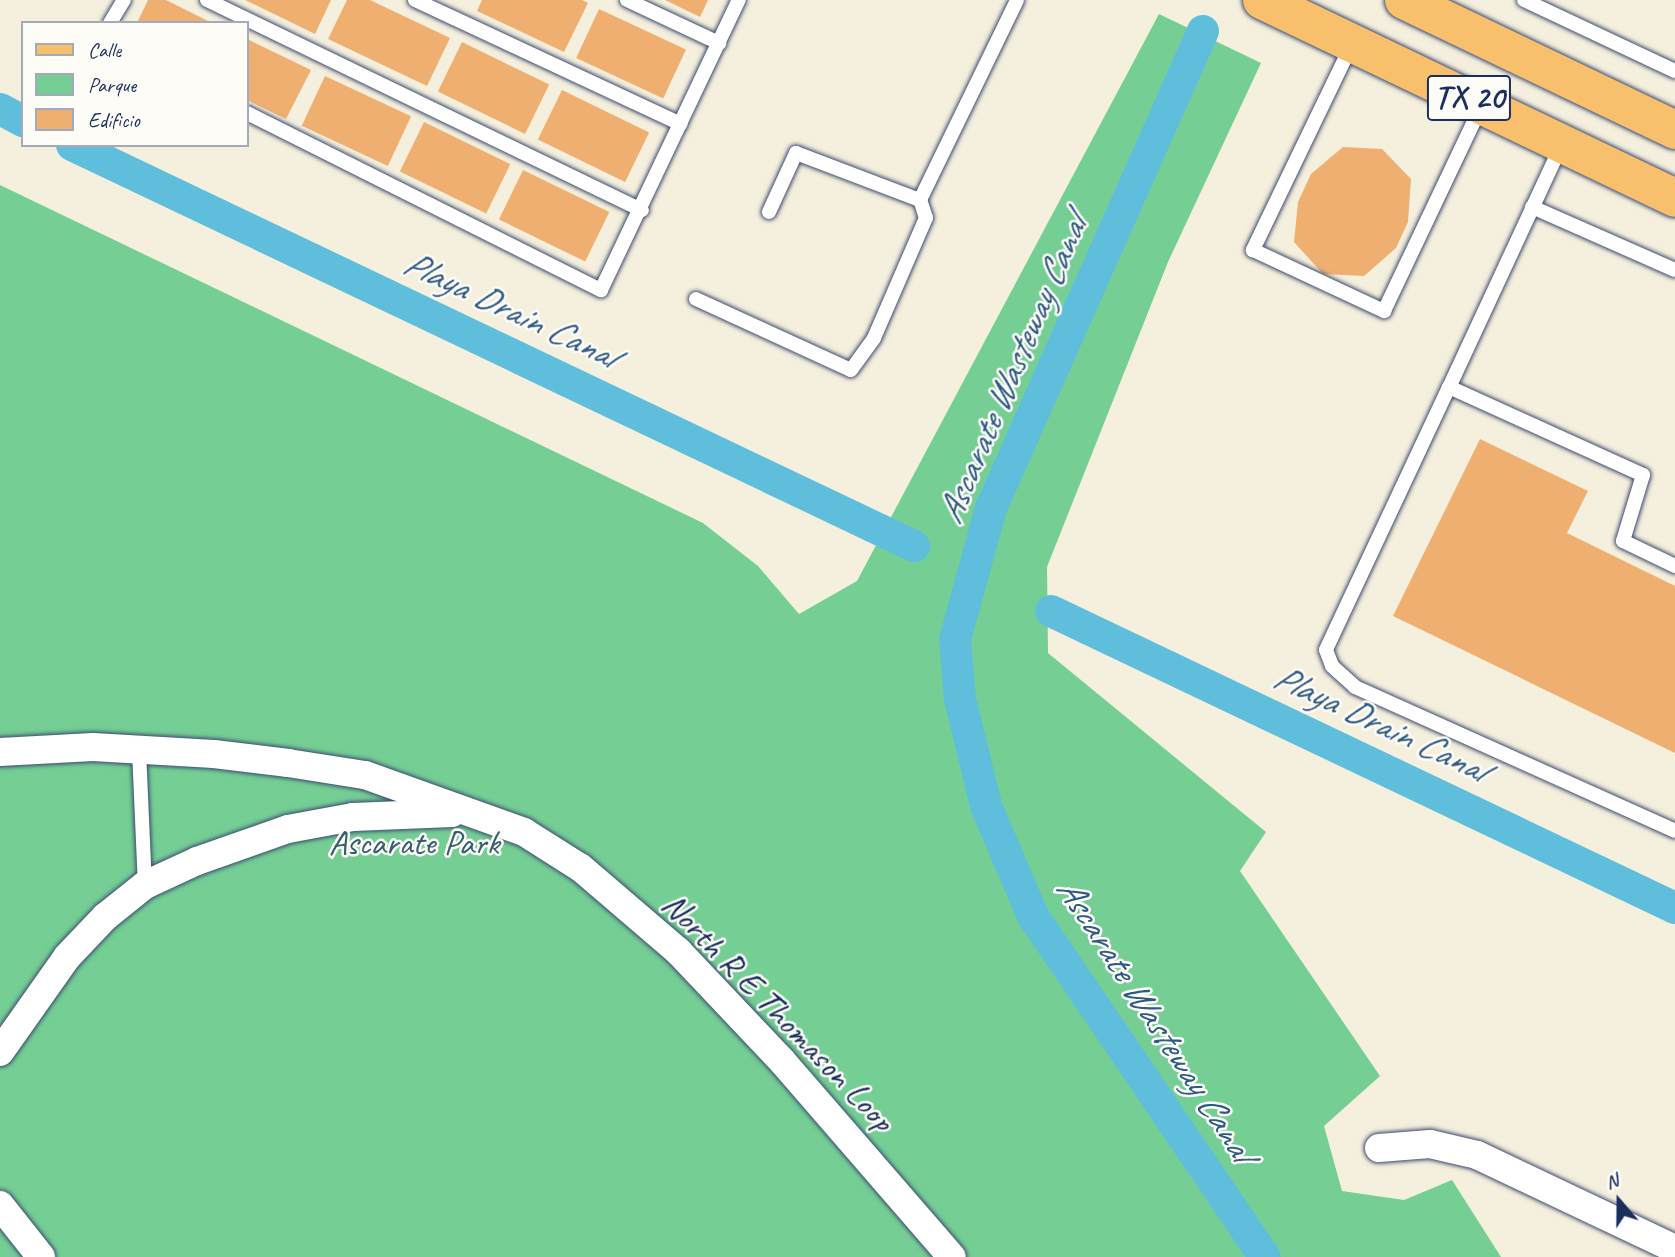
<!DOCTYPE html>
<style>
body{margin:0}
#map{position:relative;width:1675px;height:1257px;overflow:hidden;background:#f5efdd;font-family:Caveat,sans-serif}
div>[style]{position:absolute}
.green>*{inset:0;background:#75cf95}
.canal>*{height:32px;margin:-16px;padding:0 16px;transform-origin:16px;border-radius:16px;background:#5ebedc}
.building>*{inset:0;background:#efaf70;transform-origin:0 0}
.roads{filter:drop-shadow(0 0 2px #3c4c71) drop-shadow(0 0 2px #3c4c71)}
.lane>*{height:14px;margin:-7px;padding:0 7px;transform-origin:7px;border-radius:7px;background:#fff}
.street>*{height:28px;margin:-14px;padding:0 14px;transform-origin:14px;border-radius:14px;background:#fff}
.primary>*{height:38px;margin:-19px;padding:0 19px;transform-origin:19px;border-radius:19px;background:#f8bf6c}
span{translate:-50% -50%;white-space:nowrap;text-align:center;line-height:1.15;-webkit-text-stroke:5px #fdfcf7;paint-order:stroke}
.shield-label span{padding:2px 5px;background:#fdfcf7;border:2px solid;border-radius:5px;-webkit-text-stroke-width:0}
.shield-label{font-size:33px;color:#1b2f5e;font-weight:700}
.park-label{font-size:35px;color:#365f6e}
.street-label{font-size:35px;color:#1b2f5e}
.water-label{font-size:37px;color:#2f5a84;font-style:italic}
.legend{position:absolute;left:21px;top:21px;width:228px;height:126px;box-sizing:border-box;background:#fdfcf7;border:2px solid #a3aaba;margin:0;padding:9px 12px;list-style:none;font-size:21px;color:#1b2f5e}
.legend li{display:flex;align-items:center;gap:14px;height:35px}
.legend b{width:35px;border:2px solid #a3aaba}
.north{position:absolute;left:1584px;top:1166px;width:70px;height:70px;-webkit-text-stroke:5px #fdfcf7;paint-order:stroke;rotate:340deg;font-size:19px;font-weight:700;line-height:28px;text-align:center;color:#1b2f5e}
.north::after{content:'';display:block;margin:auto;width:24px;height:32px;background:#1b2f5e;clip-path:polygon(50% 0,100% 100%,50% 72%,0 100%)}
</style>
<div id="map">
<div class="green">
<div style="clip-path:polygon(1159px 14px,1261px 63px,1168px 262px,1047px 567px,1048px 653px,1266px 832px,1240px 871px,1380px 1076px,1324px 1126px,1342px 1191px,1404px 1200px,1452px 1180px,1501px 1257px,0 1257px,0 185px,703px 523px,758px 566px,799px 614px,857px 581px)"></div>
</div>
<div class="canal">
<div style="left:1203px;top:31px;width:522px;rotate:113.96deg"></div>
<div style="left:991px;top:508px;width:137px;rotate:105.3deg"></div>
<div style="left:955px;top:640px;width:59px;rotate:85.2deg"></div>
<div style="left:960px;top:699px;width:110px;rotate:76.3deg"></div>
<div style="left:986px;top:806px;width:120px;rotate:66.9deg"></div>
<div style="left:1033px;top:916px;width:412px;rotate:55.8deg"></div>
<div style="left:0;top:109px;width:26px;rotate:28deg"></div>
<div style="left:72px;top:145px;width:933px;rotate:25.47deg"></div>
<div style="left:1051px;top:611px;width:691px;rotate:25.45deg"></div>
</div>
<div class="building">
<div style="clip-path:polygon(148px 0,166px 0,212px 23px,137px 23px)"></div>
<div style="clip-path:polygon(245px 0,331px 0,315px 34px)"></div>
<div style="clip-path:polygon(347px 0,370px 0,450px 38px,427px 86px,328px 39px)"></div>
<div style="clip-path:polygon(482px 0,582px 0,588px 3px,564px 52px,477px 11px)"></div>
<div style="clip-path:polygon(665px 0,708px 0,700px 17px)"></div>
<div style="left:599px;top:9px;width:96px;height:54px;rotate:25deg"></div>
<div style="clip-path:polygon(247px 39px,311px 70px,286px 119px,247px 100px)"></div>
<div style="left:462px;top:42px;width:97px;height:55px;rotate:26deg"></div>
<div style="left:325px;top:76px;width:95px;height:55px;rotate:25deg"></div>
<div style="left:562px;top:90px;width:97px;height:55px;rotate:26deg"></div>
<div style="left:424px;top:122px;width:96px;height:55px;rotate:26deg"></div>
<div style="clip-path:polygon(1343px 147px,1382px 149px,1411px 179px,1408px 222px,1396px 248px,1364px 276px,1323px 274px,1294px 242px,1298px 202px,1311px 174px)"></div>
<div style="left:523px;top:170px;width:96px;height:55px;rotate:26deg"></div>
<div style="clip-path:polygon(1480px 439px,1588px 491px,1567px 533px,1675px 586px,1675px 753px,1393px 616px)"></div>
</div>
<div class="roads">
<div class="lane">
<div style="left:207px;top:0;width:483px;rotate:25.8deg"></div>
<div style="left:415px;top:0;width:293px;rotate:25deg"></div>
<div style="left:627px;top:0;width:102px;rotate:25.1deg"></div>
<div style="left:1524px;top:0;width:167px;rotate:25.2deg"></div>
<div style="left:110px;top:23px;width:27px;rotate:-59deg"></div>
<div style="left:1352px;top:44px;width:229px;rotate:115.7deg"></div>
<div style="left:1253px;top:250px;width:145px;rotate:25deg"></div>
<div style="left:1384px;top:311px;width:226px;rotate:-64.6deg"></div>
<div style="left:247px;top:113px;width:396px;rotate:26.6deg"></div>
<div style="left:601px;top:290px;width:321px;rotate:-64.6deg"></div>
<div style="left:1562px;top:144px;width:268px;rotate:114.9deg"></div>
<div style="left:1449px;top:387px;width:213px;rotate:24.4deg"></div>
<div style="left:1643px;top:475px;width:69px;rotate:106.9deg"></div>
<div style="left:1623px;top:541px;width:58px;rotate:25.7deg"></div>
<div style="left:1532px;top:207px;width:156px;rotate:23.8deg"></div>
<div style="left:769px;top:212px;width:65px;rotate:-65.4deg"></div>
<div style="left:796px;top:153px;width:133px;rotate:20.8deg"></div>
<div style="left:920px;top:200px;width:222px;rotate:-64.1deg"></div>
<div style="left:696px;top:299px;width:170px;rotate:24.6deg"></div>
<div style="left:851px;top:370px;width:39px;rotate:-54deg"></div>
<div style="left:874px;top:338px;width:131px;rotate:-66.6deg"></div>
<div style="left:926px;top:218px;width:19px;rotate:-108deg"></div>
<div style="left:1449px;top:387px;width:290px;rotate:115.1deg"></div>
<div style="left:1326px;top:650px;width:17px;rotate:69deg"></div>
<div style="left:1332px;top:666px;width:31px;rotate:42deg"></div>
<div style="left:1355px;top:687px;width:351px;rotate:24.2deg"></div>
<div style="left:139px;top:750px;width:135px;rotate:87.5deg"></div>
</div>
<div class="street">
<div style="left:0;top:752px;width:93px;rotate:-3.1deg"></div>
<div style="left:93px;top:747px;width:121px;rotate:3.3deg"></div>
<div style="left:214px;top:754px;width:75px;rotate:6.9deg"></div>
<div style="left:288px;top:763px;width:78px;rotate:8.9deg"></div>
<div style="left:365px;top:775px;width:169px;rotate:19.7deg"></div>
<div style="left:524px;top:832px;width:67px;rotate:32.3deg"></div>
<div style="left:581px;top:868px;width:128px;rotate:40.6deg"></div>
<div style="left:678px;top:951px;width:151px;rotate:46.6deg"></div>
<div style="left:782px;top:1061px;width:259px;rotate:49.1deg"></div>
<div style="left:0;top:1052px;width:116px;rotate:-54.8deg"></div>
<div style="left:67px;top:957px;width:55px;rotate:-46.5deg"></div>
<div style="left:105px;top:917px;width:51px;rotate:-38.7deg"></div>
<div style="left:145px;top:885px;width:57px;rotate:-24.8deg"></div>
<div style="left:197px;top:861px;width:96px;rotate:-19.4deg"></div>
<div style="left:288px;top:829px;width:66px;rotate:-10.5deg"></div>
<div style="left:353px;top:817px;width:99px;rotate:-2.3deg"></div>
<div style="left:1379px;top:1148px;width:51px;rotate:-4.5deg"></div>
<div style="left:1430px;top:1144px;width:48px;rotate:13.2deg"></div>
<div style="left:1477px;top:1155px;width:219px;rotate:25.4deg"></div>
<div style="left:0;top:1205px;width:66px;rotate:51.7deg"></div>
</div>
<div class="primary">
<div style="left:1262px;top:0;width:458px;rotate:25.6deg"></div>
<div style="left:1404px;top:0;width:301px;rotate:25.6deg"></div>
</div>
</div>
<div class="shield-label">
<span style="left:1469px;top:98px">TX 20</span>
</div>
<div class="park-label">
<span style="left:414px;top:843px">Ascarate Park</span>
</div>
<div class="street-label">
<span style="left:778px;top:1012px;rotate:46deg">North R E Thomason Loop</span>
</div>
<div class="water-label">
<span style="left:510px;top:309px;rotate:25deg">Playa Drain Canal</span>
<span style="left:1012px;top:370px;rotate:-67deg">Ascarate Wasteway Canal</span>
<span style="left:1380px;top:723px;rotate:25deg">Playa Drain Canal</span>
<span style="left:1155px;top:1019px;rotate:57deg">Ascarate Wasteway Canal</span>
</div>
<ul class="legend">
<li><b style="height:9px;background:#f8bf6c"></b>Calle</li>
<li><b style="height:19px;background:#75cf95"></b>Parque</li>
<li><b style="height:19px;background:#efaf70"></b>Edificio</li>
</ul>
<div class="north">N</div>
</div>
